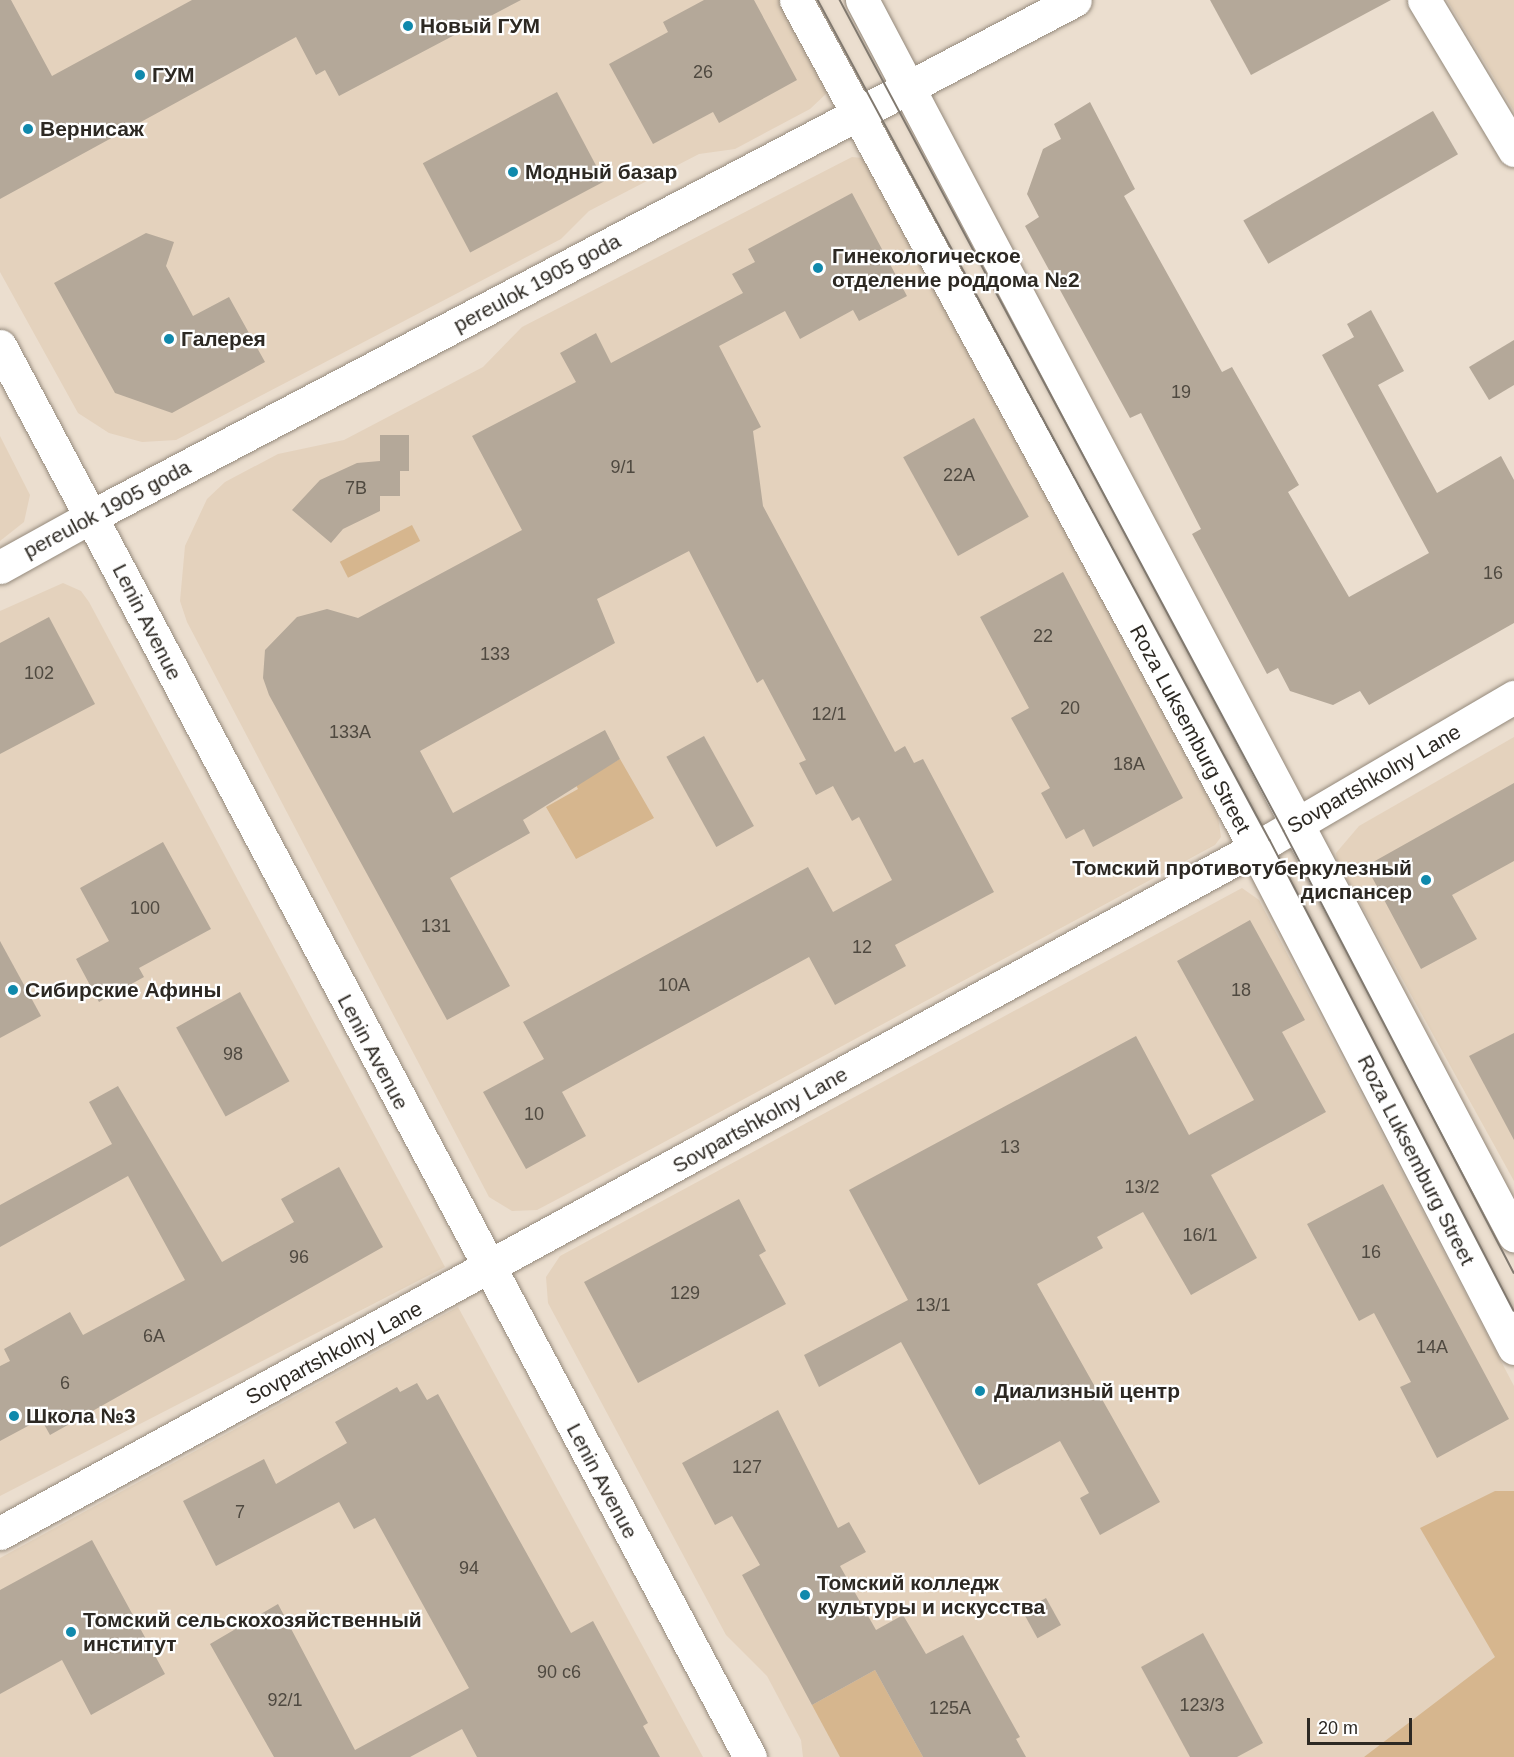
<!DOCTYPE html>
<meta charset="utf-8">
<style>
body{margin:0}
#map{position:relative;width:1514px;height:1757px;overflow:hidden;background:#ebdecf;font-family:Arial,sans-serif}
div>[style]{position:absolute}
.built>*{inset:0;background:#e4d2bd}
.green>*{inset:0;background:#d6b68e;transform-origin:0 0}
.building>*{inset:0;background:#b4a899;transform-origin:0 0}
.roads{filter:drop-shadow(0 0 2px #94897b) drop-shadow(0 0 2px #94897b)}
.tertiary>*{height:33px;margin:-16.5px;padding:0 16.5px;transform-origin:16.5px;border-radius:16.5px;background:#fff}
.secondary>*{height:33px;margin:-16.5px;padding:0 16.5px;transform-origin:16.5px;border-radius:16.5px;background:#fff}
.primary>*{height:33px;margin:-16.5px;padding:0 16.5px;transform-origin:16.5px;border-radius:16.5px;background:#fff}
.tram>*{height:1.5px;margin:-0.75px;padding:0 0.75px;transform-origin:0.75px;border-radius:0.75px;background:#81796f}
.dots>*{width:16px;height:16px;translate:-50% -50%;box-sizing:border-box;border:3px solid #fff;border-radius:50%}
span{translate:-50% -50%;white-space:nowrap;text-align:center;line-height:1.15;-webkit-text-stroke:4.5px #fff;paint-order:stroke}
.number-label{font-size:18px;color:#4f4940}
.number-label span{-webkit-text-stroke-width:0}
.poi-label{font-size:21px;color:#2d2923;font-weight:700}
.left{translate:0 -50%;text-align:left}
.right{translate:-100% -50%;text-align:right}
.street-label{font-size:21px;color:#2d2923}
.scale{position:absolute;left:1307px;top:1718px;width:105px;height:27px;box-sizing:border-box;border:3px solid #2d2923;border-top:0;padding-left:8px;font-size:18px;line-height:21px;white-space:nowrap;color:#2d2923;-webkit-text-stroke:4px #fff;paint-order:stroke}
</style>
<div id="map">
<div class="built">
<div style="clip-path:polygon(0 0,786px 0,829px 91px,810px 109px,735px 149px,699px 154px,589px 211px,561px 239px,176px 440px,142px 442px,109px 433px,78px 413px,0 272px)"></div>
<div style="clip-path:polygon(1448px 0,1514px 0,1514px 111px,1447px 0)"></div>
<div style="clip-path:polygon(852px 157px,863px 158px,879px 177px,1218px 817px,1221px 837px,1215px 845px,590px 1182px,537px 1210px,512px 1211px,489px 1197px,187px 622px,180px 601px,185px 546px,207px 499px,225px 482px,278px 454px,344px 440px,483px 367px,522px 327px)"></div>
<div style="clip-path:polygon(0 436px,30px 495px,24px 522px,0 541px)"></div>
<div style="clip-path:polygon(63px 583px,81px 591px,89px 602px,445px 1267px,0 1496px,0 611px)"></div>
<div style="clip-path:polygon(1514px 737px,1514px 1181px,1337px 861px,1336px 853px,1359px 826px)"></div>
<div style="clip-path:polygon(1242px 888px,1259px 900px,1514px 1386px,1514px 1757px,803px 1757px,801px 1740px,767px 1676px,726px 1635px,548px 1303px,546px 1277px,560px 1256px)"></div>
<div style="clip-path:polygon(458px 1307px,703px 1757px,0 1757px,0 1558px)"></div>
</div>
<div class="green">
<div style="left:412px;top:525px;width:18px;height:81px;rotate:63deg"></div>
<div style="clip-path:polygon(620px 759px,654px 818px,576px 859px,546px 807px,578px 789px,575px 783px)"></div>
<div style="clip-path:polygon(1495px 1491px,1514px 1491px,1514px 1757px,1364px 1757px,1495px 1657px,1420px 1528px)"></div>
<div style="clip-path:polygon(875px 1670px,923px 1757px,840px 1757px,812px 1705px)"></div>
</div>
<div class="building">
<div style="clip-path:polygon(0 0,11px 0,52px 76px,192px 0,521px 0,339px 96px,325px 70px,316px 75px,296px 37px,0 199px)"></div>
<div style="clip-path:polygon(704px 0,754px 0,797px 80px,719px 123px,713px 112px,653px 144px,609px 64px,668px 32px,663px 22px)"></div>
<div style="clip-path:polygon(1210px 0,1391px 0,1251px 75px)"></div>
<div style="left:557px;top:92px;width:101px;height:152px;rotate:62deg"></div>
<div style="clip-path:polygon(1090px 102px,1135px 189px,1124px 196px,1222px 372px,1232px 367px,1299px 485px,1288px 492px,1349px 597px,1429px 553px,1322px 355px,1354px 337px,1347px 324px,1371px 310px,1404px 371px,1378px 385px,1437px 493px,1501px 456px,1514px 480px,1514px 623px,1369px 705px,1360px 691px,1333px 705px,1290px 691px,1278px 668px,1267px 674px,1192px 534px,1201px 529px,1141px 413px,1130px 418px,1025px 226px,1039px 217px,1027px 194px,1043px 149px,1061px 139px,1054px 124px)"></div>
<div style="left:1433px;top:111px;width:50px;height:219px;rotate:60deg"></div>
<div style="clip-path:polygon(852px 193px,907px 296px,859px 321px,853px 310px,800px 339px,785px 311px,719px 346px,761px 427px,753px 431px,763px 506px,895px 752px,905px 746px,914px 763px,923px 759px,994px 892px,895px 945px,906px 966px,835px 1005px,809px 957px,562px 1092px,586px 1136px,526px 1169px,483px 1092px,544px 1059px,523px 1022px,808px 867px,833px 912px,892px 880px,859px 817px,852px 821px,833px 786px,816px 795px,799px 763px,806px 760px,763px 679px,757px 683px,689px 551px,597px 599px,615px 643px,420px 751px,453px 813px,605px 730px,620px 759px,523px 820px,530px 833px,450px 878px,510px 986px,447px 1020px,269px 695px,263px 678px,265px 650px,297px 617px,327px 609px,358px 618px,522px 530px,472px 436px,576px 382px,560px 353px,596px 333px,611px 363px,743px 293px,732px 274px,755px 262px,748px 249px)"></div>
<div style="clip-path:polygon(146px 233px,174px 242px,166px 266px,193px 316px,229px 297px,265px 362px,172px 413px,115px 393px,54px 283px)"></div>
<div style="clip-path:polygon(1514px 340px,1514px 385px,1489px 400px,1469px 367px)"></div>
<div style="left:974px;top:418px;width:113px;height:81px;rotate:61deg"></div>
<div style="clip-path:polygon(380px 435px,409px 435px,409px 471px,400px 471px,400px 496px,380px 496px,380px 511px,343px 529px,331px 543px,292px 510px,320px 480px,357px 463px,380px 461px)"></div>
<div style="clip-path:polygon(1063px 572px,1183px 798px,1093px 847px,1084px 829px,1066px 839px,1041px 793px,1050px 788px,1011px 718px,1029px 708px,980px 617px)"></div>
<div style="clip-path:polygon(49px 617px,95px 704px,0 754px,0 643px)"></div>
<div style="left:704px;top:736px;width:103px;height:43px;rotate:61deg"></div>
<div style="clip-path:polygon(1514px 783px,1514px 861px,1452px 895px,1477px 939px,1421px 969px,1366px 866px)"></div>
<div style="clip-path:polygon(163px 842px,211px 929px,139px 968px,144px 977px,99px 1002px,76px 959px,109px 941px,80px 888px)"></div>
<div style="clip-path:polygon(1250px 920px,1305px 1020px,1282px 1032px,1326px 1112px,1211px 1175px,1257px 1258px,1191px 1295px,1143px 1212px,1097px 1237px,1103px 1248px,1037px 1284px,1160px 1502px,1100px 1535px,1080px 1498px,1089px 1493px,1060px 1441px,979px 1485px,901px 1342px,819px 1387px,804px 1355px,908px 1300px,849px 1190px,1136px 1036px,1189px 1135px,1254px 1100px,1177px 961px)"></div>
<div style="clip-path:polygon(0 941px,41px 1016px,0 1038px)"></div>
<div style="left:240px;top:992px;width:102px;height:73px;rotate:61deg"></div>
<div style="clip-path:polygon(1514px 1033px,1514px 1140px,1469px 1056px)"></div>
<div style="clip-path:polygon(118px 1086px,222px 1262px,294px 1222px,281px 1199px,339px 1167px,383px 1247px,50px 1435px,41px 1419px,0 1441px,0 1366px,10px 1361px,4px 1349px,70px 1312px,83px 1335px,185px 1280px,128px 1176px,0 1247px,0 1205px,112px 1144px,89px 1102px)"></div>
<div style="clip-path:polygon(1383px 1184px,1509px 1419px,1437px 1458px,1400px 1387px,1411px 1382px,1374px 1313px,1359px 1321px,1307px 1224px)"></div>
<div style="clip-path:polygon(739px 1199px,766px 1251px,759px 1255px,786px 1304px,638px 1383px,584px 1282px)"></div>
<div style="clip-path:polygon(417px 1383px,427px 1400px,438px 1394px,571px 1633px,593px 1621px,648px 1723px,643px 1726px,660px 1757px,477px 1757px,462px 1729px,410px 1757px,274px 1757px,210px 1644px,278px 1604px,355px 1750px,469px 1688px,375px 1518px,354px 1529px,339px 1502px,216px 1566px,183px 1501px,264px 1459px,276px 1484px,347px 1443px,335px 1422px,397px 1387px,400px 1392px)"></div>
<div style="clip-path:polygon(778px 1410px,838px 1528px,849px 1522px,866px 1552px,840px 1566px,876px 1630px,903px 1615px,926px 1654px,963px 1635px,1020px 1737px,1016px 1739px,1026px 1757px,923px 1757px,875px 1670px,812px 1705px,742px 1575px,760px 1565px,732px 1516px,715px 1525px,682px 1463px)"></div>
<div style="clip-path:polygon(92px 1540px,165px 1674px,91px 1715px,62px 1660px,0 1694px,0 1590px)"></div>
<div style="left:1046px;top:1598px;width:31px;height:27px;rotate:61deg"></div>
<div style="clip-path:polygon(1203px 1633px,1263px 1743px,1237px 1757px,1190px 1757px,1141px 1667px)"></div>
</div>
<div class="roads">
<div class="tertiary">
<div style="left:1424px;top:0;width:175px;rotate:59deg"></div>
<div style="left:0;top:567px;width:105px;rotate:-29deg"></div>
<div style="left:0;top:1533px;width:1447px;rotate:-28.62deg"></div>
<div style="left:1270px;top:840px;width:283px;rotate:-30.4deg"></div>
</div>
<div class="secondary">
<div style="left:796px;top:0;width:964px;rotate:61.57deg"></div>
<div style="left:1255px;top:848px;width:563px;rotate:62.62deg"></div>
<div style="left:862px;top:0;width:1397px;rotate:62.17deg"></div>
<div style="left:92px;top:516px;width:1110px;rotate:-27.7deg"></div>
</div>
<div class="primary">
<div style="left:0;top:346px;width:1598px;rotate:62.01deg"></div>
</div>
</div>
<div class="tram">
<div style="left:818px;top:0;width:954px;rotate:61.72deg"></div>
<div style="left:1270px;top:840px;width:530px;rotate:62.61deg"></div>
<div style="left:840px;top:0;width:942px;rotate:61.88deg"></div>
<div style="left:1284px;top:831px;width:498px;rotate:62.5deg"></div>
</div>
<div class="dots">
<div style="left:408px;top:26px;background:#1089ac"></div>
<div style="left:140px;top:75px;background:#1089ac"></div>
<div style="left:28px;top:129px;background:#1089ac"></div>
<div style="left:513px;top:172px;background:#1089ac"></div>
<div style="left:818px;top:268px;background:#1089ac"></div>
<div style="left:169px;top:339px;background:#1089ac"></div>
<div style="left:1426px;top:880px;background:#1089ac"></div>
<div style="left:13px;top:990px;background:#1089ac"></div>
<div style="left:980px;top:1391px;background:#1089ac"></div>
<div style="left:14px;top:1416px;background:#1089ac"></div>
<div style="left:805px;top:1595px;background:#1089ac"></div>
<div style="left:71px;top:1632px;background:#1089ac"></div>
</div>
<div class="number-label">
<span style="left:703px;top:72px">26</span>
<span style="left:1181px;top:392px">19</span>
<span style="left:623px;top:467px">9/1</span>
<span style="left:959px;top:475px">22А</span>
<span style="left:356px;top:488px">7В</span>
<span style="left:1493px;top:573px">16</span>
<span style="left:1043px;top:636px">22</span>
<span style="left:495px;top:654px">133</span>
<span style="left:39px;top:673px">102</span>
<span style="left:1070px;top:708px">20</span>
<span style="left:829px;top:714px">12/1</span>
<span style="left:350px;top:732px">133А</span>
<span style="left:1129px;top:764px">18А</span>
<span style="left:145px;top:908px">100</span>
<span style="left:436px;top:926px">131</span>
<span style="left:862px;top:947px">12</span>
<span style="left:674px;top:985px">10А</span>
<span style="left:1241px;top:990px">18</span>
<span style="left:233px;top:1054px">98</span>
<span style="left:534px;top:1114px">10</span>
<span style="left:1010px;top:1147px">13</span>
<span style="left:1142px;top:1187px">13/2</span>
<span style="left:1200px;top:1235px">16/1</span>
<span style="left:1371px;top:1252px">16</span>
<span style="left:299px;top:1257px">96</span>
<span style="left:685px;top:1293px">129</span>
<span style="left:933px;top:1305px">13/1</span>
<span style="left:154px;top:1336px">6А</span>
<span style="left:1432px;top:1347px">14А</span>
<span style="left:65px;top:1383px">6</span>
<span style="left:747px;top:1467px">127</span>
<span style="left:240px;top:1512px">7</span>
<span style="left:469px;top:1568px">94</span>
<span style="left:559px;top:1672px">90 с6</span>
<span style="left:285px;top:1700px">92/1</span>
<span style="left:1202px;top:1705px">123/3</span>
<span style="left:950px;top:1708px">125А</span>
</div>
<div class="poi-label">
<span class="left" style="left:420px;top:26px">Новый ГУМ</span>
<span class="left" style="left:152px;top:75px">ГУМ</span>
<span class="left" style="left:40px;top:129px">Вернисаж</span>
<span class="left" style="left:525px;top:172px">Модный базар</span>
<span class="left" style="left:832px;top:268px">Гинекологическое<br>отделение роддома №2</span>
<span class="left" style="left:181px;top:339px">Галерея</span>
<span class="right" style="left:1412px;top:880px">Томский противотуберкулезный<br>диспансер</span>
<span class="left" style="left:25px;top:990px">Сибирские Афины</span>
<span class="left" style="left:994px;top:1391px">Диализный центр</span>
<span class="left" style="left:26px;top:1416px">Школа №3</span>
<span class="left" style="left:817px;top:1595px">Томский колледж<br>культуры и искусства</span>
<span class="left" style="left:83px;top:1632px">Томский сельскохозяйственный<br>институт</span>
</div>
<div class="street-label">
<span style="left:537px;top:283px;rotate:-28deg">pereulok 1905 goda</span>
<span style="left:107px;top:509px;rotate:-28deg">pereulok 1905 goda</span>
<span style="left:147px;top:622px;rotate:63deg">Lenin Avenue</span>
<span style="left:1190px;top:729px;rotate:62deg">Roza Luksemburg Street</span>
<span style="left:1374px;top:779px;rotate:-30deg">Sovpartshkolny Lane</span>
<span style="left:373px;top:1052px;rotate:62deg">Lenin Avenue</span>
<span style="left:760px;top:1120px;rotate:-29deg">Sovpartshkolny Lane</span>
<span style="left:1416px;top:1160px;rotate:63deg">Roza Luksemburg Street</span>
<span style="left:334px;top:1353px;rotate:-28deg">Sovpartshkolny Lane</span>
<span style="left:602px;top:1481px;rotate:62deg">Lenin Avenue</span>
</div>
<div class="scale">20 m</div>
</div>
